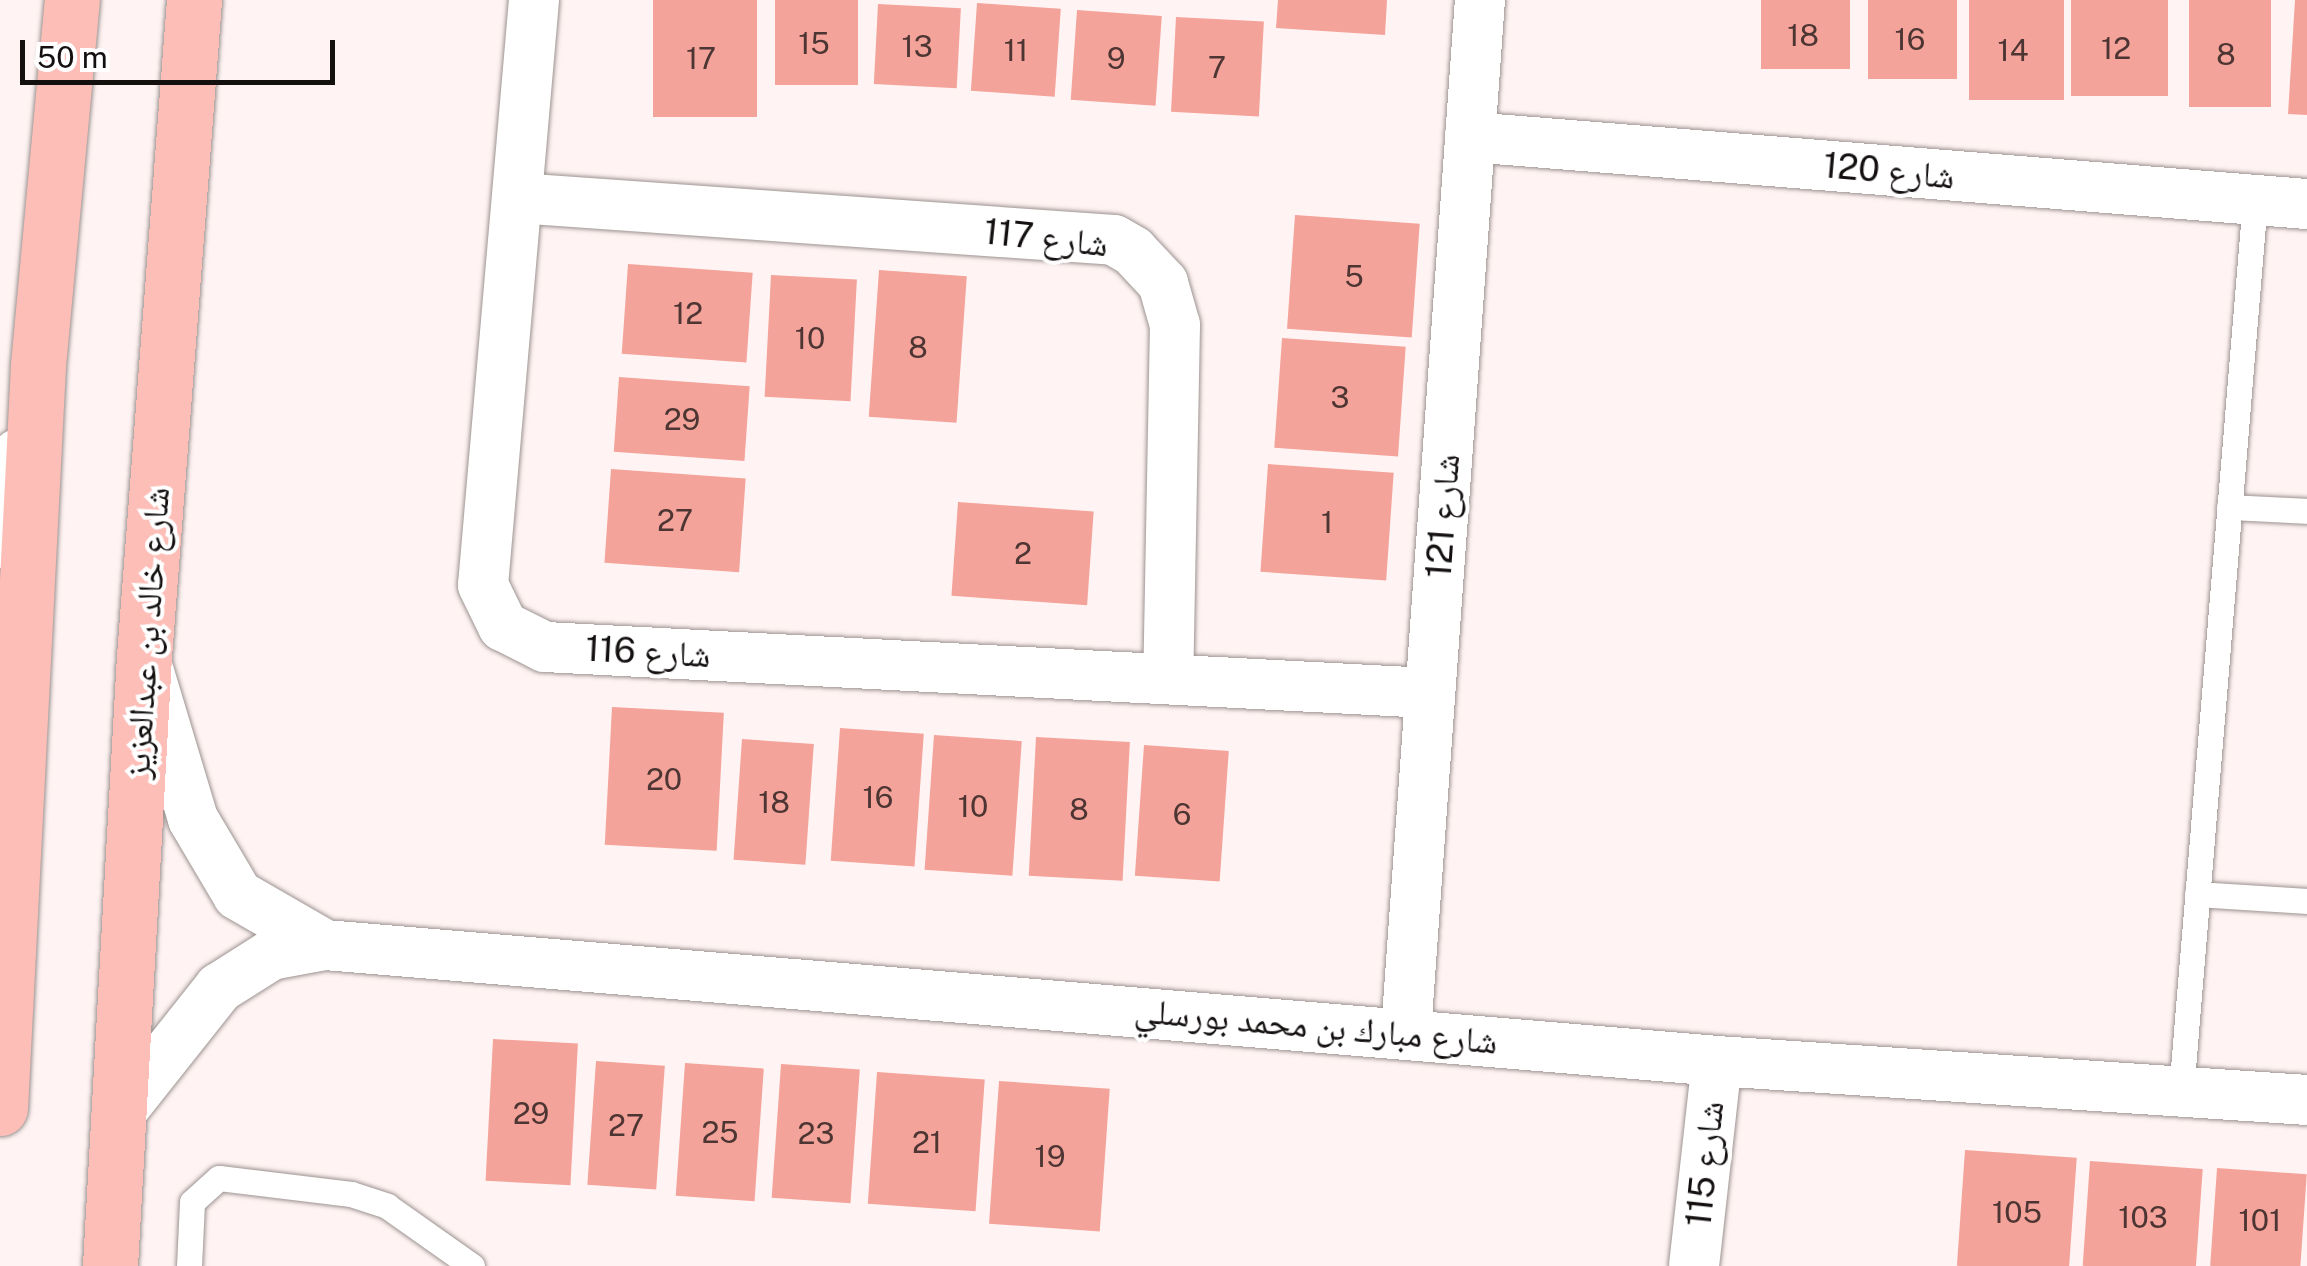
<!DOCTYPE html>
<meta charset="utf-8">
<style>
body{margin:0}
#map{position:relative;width:2307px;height:1266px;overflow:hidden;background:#fff4f3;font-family:"Public Sans","Noto Naskh Arabic",sans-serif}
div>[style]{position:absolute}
.building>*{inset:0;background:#f4a39a;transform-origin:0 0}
.roads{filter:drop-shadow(0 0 2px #9c9391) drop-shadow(0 0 2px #9c9391)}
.service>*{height:25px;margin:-12.5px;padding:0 12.5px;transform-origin:12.5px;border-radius:12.5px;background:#fff}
.minor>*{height:50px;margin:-25px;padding:0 25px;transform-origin:25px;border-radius:25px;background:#fff}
.tertiary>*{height:55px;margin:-27.5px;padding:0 27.5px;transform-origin:27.5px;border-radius:27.5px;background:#fff}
.primary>*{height:55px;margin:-27.5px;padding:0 27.5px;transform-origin:27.5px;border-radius:27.5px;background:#fdbeb8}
span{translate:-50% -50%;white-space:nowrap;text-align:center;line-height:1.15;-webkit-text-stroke:8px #fff;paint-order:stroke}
.number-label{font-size:30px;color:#4c3532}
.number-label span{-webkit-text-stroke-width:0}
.street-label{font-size:35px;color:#141010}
.scale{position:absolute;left:20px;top:40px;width:315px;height:45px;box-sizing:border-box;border:5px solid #141010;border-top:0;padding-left:12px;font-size:30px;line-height:35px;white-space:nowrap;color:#141010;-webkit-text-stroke:8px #fff;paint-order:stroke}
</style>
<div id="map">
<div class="building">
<div style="left:653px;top:0;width:104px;height:117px"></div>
<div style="left:775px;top:0;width:83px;height:85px"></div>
<div style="clip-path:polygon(1278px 0,1387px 0,1385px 35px,1276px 28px)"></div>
<div style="left:1761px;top:0;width:89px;height:69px"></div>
<div style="left:1868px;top:0;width:89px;height:79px"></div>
<div style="left:1969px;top:0;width:95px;height:100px"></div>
<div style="left:2071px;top:0;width:97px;height:96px"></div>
<div style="left:2189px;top:0;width:82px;height:107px"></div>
<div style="clip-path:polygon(2295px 0,2307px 0,2307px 115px,2288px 114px)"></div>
<div style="left:977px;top:3px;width:84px;height:88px;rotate:4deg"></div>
<div style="left:878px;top:4px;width:83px;height:80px;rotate:3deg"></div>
<div style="left:1077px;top:10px;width:85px;height:90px;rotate:4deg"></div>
<div style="left:1176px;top:17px;width:88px;height:95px;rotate:3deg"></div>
<div style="left:1295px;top:215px;width:125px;height:114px;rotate:4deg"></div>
<div style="left:628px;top:264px;width:125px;height:90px;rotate:4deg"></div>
<div style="left:879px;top:270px;width:88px;height:147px;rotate:4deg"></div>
<div style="left:771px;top:275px;width:86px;height:122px;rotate:3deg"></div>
<div style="left:1282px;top:338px;width:124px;height:110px;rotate:4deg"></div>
<div style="left:619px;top:377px;width:131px;height:75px;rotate:4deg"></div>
<div style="left:1268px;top:464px;width:126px;height:108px;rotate:4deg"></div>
<div style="left:611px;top:469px;width:135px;height:94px;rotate:4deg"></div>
<div style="left:958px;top:502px;width:136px;height:94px;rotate:4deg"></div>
<div style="left:612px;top:707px;width:112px;height:138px;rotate:3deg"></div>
<div style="left:840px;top:728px;width:84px;height:133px;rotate:4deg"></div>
<div style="left:934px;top:735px;width:88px;height:135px;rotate:4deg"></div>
<div style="left:1036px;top:737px;width:94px;height:139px;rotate:3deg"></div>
<div style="left:742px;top:739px;width:72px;height:121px;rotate:4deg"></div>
<div style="left:1144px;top:745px;width:85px;height:131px;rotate:4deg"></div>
<div style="left:493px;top:1039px;width:85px;height:142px;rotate:3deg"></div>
<div style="left:596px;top:1061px;width:69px;height:124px;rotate:4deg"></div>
<div style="left:685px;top:1063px;width:79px;height:133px;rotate:4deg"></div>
<div style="left:781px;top:1064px;width:79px;height:134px;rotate:4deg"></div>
<div style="left:877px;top:1072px;width:108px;height:132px;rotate:4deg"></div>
<div style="left:999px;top:1081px;width:111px;height:143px;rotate:4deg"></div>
<div style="left:1965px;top:1150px;width:112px;height:116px;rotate:4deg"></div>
<div style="left:2090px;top:1161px;width:113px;height:105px;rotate:4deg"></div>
<div style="left:2217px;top:1168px;width:90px;height:98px;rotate:4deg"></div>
</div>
<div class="roads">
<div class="service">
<div style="left:2229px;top:507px;width:78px;rotate:2.9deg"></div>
<div style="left:2197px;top:894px;width:110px;rotate:3.6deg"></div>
<div style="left:2181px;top:1092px;width:895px;rotate:-85.26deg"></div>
<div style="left:189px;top:1266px;width:64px;rotate:-87.3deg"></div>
<div style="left:192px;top:1202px;width:36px;rotate:-42deg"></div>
<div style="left:219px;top:1178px;width:133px;rotate:6.9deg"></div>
<div style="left:351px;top:1194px;width:38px;rotate:18deg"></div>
<div style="left:387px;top:1206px;width:104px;rotate:35.2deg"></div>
</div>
<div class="minor">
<div style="left:534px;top:0;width:587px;rotate:94.98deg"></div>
<div style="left:483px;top:585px;width:46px;rotate:64deg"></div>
<div style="left:503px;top:626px;width:47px;rotate:26.6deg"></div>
<div style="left:545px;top:647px;width:886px;rotate:2.98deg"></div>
<div style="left:1470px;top:137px;width:840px;rotate:4.58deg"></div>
<div style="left:517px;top:198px;width:598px;rotate:4.02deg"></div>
<div style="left:1114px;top:240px;width:22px;rotate:30deg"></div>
<div style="left:1133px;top:251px;width:44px;rotate:46.8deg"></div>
<div style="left:1163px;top:283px;width:44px;rotate:74.1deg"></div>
<div style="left:1175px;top:325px;width:354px;rotate:91.1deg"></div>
<div style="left:148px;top:669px;width:157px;rotate:73.3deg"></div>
<div style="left:193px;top:819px;width:88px;rotate:59.4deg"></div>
<div style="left:238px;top:895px;width:100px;rotate:29.9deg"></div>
<div style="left:1406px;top:1032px;width:1035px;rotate:-85.9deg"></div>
<div style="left:116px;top:1118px;width:166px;rotate:-51.6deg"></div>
<div style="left:219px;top:988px;width:62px;rotate:-32.4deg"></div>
<div style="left:271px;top:955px;width:55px;rotate:-10.5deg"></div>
<div style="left:325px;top:945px;width:1397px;rotate:4.76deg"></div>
<div style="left:1717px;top:1061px;width:591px;rotate:3.78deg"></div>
<div style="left:1694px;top:1266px;width:206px;rotate:-83.6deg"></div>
</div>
<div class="tertiary">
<div style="left:0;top:540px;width:86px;rotate:-77.9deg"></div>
</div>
<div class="primary">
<div style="left:0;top:1108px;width:744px;rotate:-87.07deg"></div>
<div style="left:38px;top:365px;width:367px;rotate:-84.7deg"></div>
<div style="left:110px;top:1266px;width:611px;rotate:-86.81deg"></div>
<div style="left:144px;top:656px;width:658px;rotate:-85.64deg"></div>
</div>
</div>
<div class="number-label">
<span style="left:1803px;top:35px">18</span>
<span style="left:1910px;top:39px">16</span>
<span style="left:814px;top:43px">15</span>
<span style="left:917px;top:46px">13</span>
<span style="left:2116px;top:48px">12</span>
<span style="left:1016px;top:50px">11</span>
<span style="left:2013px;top:50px">14</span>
<span style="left:2226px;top:54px">8</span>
<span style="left:701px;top:58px">17</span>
<span style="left:1116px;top:58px">9</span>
<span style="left:1217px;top:67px">7</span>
<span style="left:1354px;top:276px">5</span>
<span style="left:688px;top:313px">12</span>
<span style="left:810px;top:338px">10</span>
<span style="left:918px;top:347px">8</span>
<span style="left:1340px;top:397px">3</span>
<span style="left:682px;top:419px">29</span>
<span style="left:675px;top:520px">27</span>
<span style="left:1327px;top:522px">1</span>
<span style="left:1023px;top:553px">2</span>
<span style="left:664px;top:779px">20</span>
<span style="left:878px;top:797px">16</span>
<span style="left:774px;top:802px">18</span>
<span style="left:973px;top:806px">10</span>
<span style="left:1079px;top:809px">8</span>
<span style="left:1182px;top:814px">6</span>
<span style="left:531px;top:1113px">29</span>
<span style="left:626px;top:1125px">27</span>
<span style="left:720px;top:1132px">25</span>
<span style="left:816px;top:1133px">23</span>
<span style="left:927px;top:1142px">21</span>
<span style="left:1050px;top:1156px">19</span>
<span style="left:2017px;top:1212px">105</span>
<span style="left:2143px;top:1217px">103</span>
<span style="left:2260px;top:1220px">101</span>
</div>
<div class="street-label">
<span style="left:1889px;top:171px;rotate:5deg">شارع 120</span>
<span style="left:1046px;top:238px;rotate:6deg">شارع 117</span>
<span style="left:1443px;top:516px;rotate:-86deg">شارع 121</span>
<span style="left:147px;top:633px;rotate:-86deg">شارع خالد بن عبدالعزيز</span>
<span style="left:648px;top:652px;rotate:3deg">شارع 116</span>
<span style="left:1316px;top:1026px;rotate:5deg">شارع مبارك بن محمد بورسلي</span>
<span style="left:1705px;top:1164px;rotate:-84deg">شارع 115</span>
</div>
<div class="scale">50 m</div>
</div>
